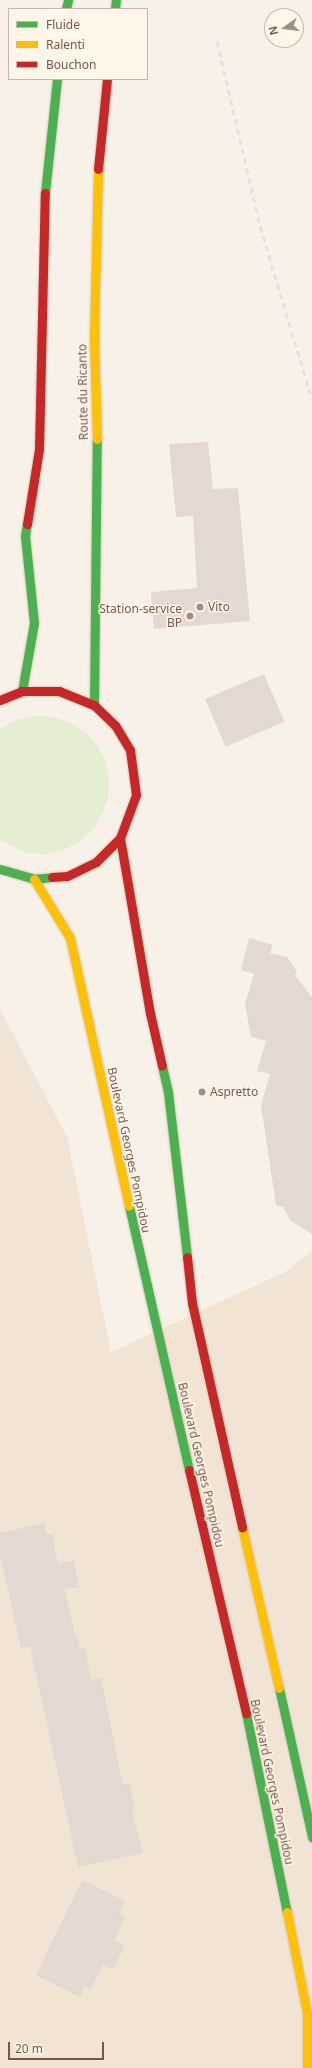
<!DOCTYPE html>
<style>
body{margin:0}
#map{position:relative;width:312px;height:2068px;overflow:hidden;background:#f8f1e8;font-family:"Noto Sans",sans-serif}
div>[style]{position:absolute}
.residential>*{inset:0;background:#f2e4d5}
.green>*{inset:0;background:#e4eed2}
.building>*{inset:0;background:#e4d9d0;transform-origin:0 0}
.roads{filter:drop-shadow(0 0 1px #d7ccc4) drop-shadow(0 0 1px #d7ccc4)}
.fast>*{height:9px;margin:-4.5px;padding:0 4.5px;transform-origin:4.5px;border-radius:4.5px;background:#4caf50}
.slow>*{height:9px;margin:-4.5px;padding:0 4.5px;transform-origin:4.5px;border-radius:4.5px;background:#ffc107}
.jam>*{height:9px;margin:-4.5px;padding:0 4.5px;transform-origin:4.5px;border-radius:4.5px;background:#c62828}
.rail>*{height:3px;margin-top:-1.5px;transform-origin:0;background:repeating-linear-gradient(90deg,#e4e1e5 0 6px,transparent 0 10px)}
.dots>*{width:11px;height:11px;translate:-50% -50%;box-sizing:border-box;border:2px solid #fff6ea;border-radius:50%}
span{translate:-50% -50%;white-space:nowrap;text-align:center;line-height:1.15;-webkit-text-stroke:3px #fff6ea;paint-order:stroke}
.street-label{font-size:12px;color:#775747}
.poi-label{font-size:12px;color:#775747}
.left{translate:0 -50%;text-align:left}
.right{translate:-100% -50%;text-align:right}
.legend{position:absolute;left:8px;top:8px;width:140px;height:72px;box-sizing:border-box;background:#fff6ea;border:1px solid #c9b6a9;margin:0;padding:5px 7px;list-style:none;font-size:12px;color:#775747}
.legend li{display:flex;align-items:center;gap:8px;height:20px}
.legend b{width:20px;border:1px solid #c9b6a9}
.north{position:absolute;left:264px;top:8px;width:40px;height:40px;box-sizing:border-box;background:#fff6ea;border:1px solid #c9b6a9;border-radius:50%;rotate:256deg;font-size:11px;font-weight:700;line-height:16px;text-align:center;color:#775747}
.north::after{content:'';display:block;margin:auto;width:14px;height:18px;background:#a48d7f;clip-path:polygon(50% 0,100% 100%,50% 72%,0 100%)}
.scale{position:absolute;left:8px;top:2042px;width:96px;height:18px;box-sizing:border-box;border:2px solid #775747;border-top:0;padding-left:5px;font-size:12px;line-height:14px;white-space:nowrap;color:#775747;-webkit-text-stroke:3px #fff6ea;paint-order:stroke}
</style>
<div id="map">
<div class="residential">
<div style="clip-path:polygon(0 1009px,67px 1137px,111px 1352px,285px 1272px,312px 1251px,312px 2068px,0 2068px)"></div>
</div>
<div class="green">
<div style="clip-path:polygon(35px 716px,54px 717px,71px 723px,86px 733px,98px 746px,106px 762px,109px 780px,108px 798px,102px 815px,92px 830px,79px 842px,63px 850px,45px 854px,27px 853px,0 840px,0 729px,18px 719px)"></div>
</div>
<div class="building">
<div style="clip-path:polygon(208px 442px,213px 489px,238px 488px,250px 621px,154px 629px,151px 592px,197px 588px,193px 516px,176px 517px,169px 444px)"></div>
<div style="left:264px;top:674px;width:52px;height:64px;rotate:67deg"></div>
<div style="clip-path:polygon(249px 938px,273px 945px,270px 953px,287px 957px,297px 971px,295px 975px,312px 997px,312px 1234px,291px 1221px,283px 1207px,276px 1205px,261px 1105px,270px 1074px,257px 1071px,266px 1041px,251px 1037px,245px 1004px,254px 974px,241px 970px)"></div>
<div style="clip-path:polygon(44px 1523px,47px 1535px,52px 1534px,58px 1564px,74px 1560px,79px 1587px,65px 1589px,75px 1636px,77px 1636px,80px 1649px,85px 1648px,91px 1680px,101px 1678px,123px 1785px,130px 1783px,135px 1810px,132px 1811px,143px 1853px,78px 1867px,30px 1646px,21px 1648px,0 1555px,0 1533px)"></div>
<div style="clip-path:polygon(82px 1880px,125px 1901px,119px 1913px,125px 1917px,114px 1940px,125px 1946px,113px 1970px,103px 1965px,91px 1989px,85px 1986px,80px 1997px,36px 1975px)"></div>
</div>
<div class="roads">
<div class="fast">
<div style="left:66px;top:9px;width:9px;rotate:-77deg"></div>
<div style="left:115px;top:9px;width:9px;rotate:-84deg"></div>
<div style="left:45px;top:193px;width:115px;rotate:-84deg"></div>
<div style="left:22px;top:691px;width:69px;rotate:-80deg"></div>
<div style="left:34px;top:623px;width:87px;rotate:-95.9deg"></div>
<div style="left:25px;top:536px;width:12px;rotate:-81deg"></div>
<div style="left:94px;top:705px;width:266px;rotate:-89.4deg"></div>
<div style="left:0;top:869px;width:35px;rotate:16deg"></div>
<div style="left:34px;top:879px;width:18px;rotate:-6deg"></div>
<div style="left:162px;top:1066px;width:27px;rotate:77deg"></div>
<div style="left:168px;top:1092px;width:166px;rotate:83.4deg"></div>
<div style="left:129px;top:1206px;width:271px;rotate:77.2deg"></div>
<div style="left:279px;top:1688px;width:153px;rotate:77.5deg"></div>
<div style="left:246px;top:1713px;width:203px;rotate:78.4deg"></div>
</div>
<div class="slow">
<div style="left:97px;top:439px;width:103px;rotate:-91.7deg"></div>
<div style="left:94px;top:336px;width:167px;rotate:-88.6deg"></div>
<div style="left:34px;top:879px;width:69px;rotate:58.6deg"></div>
<div style="left:70px;top:938px;width:274px;rotate:77.6deg"></div>
<div style="left:242px;top:1527px;width:165px;rotate:77.1deg"></div>
<div style="left:287px;top:1912px;width:103px;rotate:78.8deg"></div>
<div style="left:307px;top:2013px;width:55px;rotate:90deg"></div>
</div>
<div class="jam">
<div style="left:98px;top:169px;width:90px;rotate:-84.3deg"></div>
<div style="left:27px;top:524px;width:76px;rotate:-80.9deg"></div>
<div style="left:39px;top:449px;width:256px;rotate:-88.7deg"></div>
<div style="left:0;top:700px;width:24px;rotate:-22deg"></div>
<div style="left:22px;top:691px;width:37px"></div>
<div style="left:59px;top:691px;width:38px;rotate:22deg"></div>
<div style="left:94px;top:705px;width:29px;rotate:44deg"></div>
<div style="left:115px;top:725px;width:29px;rotate:59deg"></div>
<div style="left:130px;top:750px;width:45px;rotate:82.4deg"></div>
<div style="left:136px;top:795px;width:46px;rotate:110.4deg"></div>
<div style="left:120px;top:838px;width:34px;rotate:135deg"></div>
<div style="left:96px;top:862px;width:32px;rotate:154deg"></div>
<div style="left:67px;top:876px;width:15px;rotate:176deg"></div>
<div style="left:120px;top:838px;width:178px;rotate:80.3deg"></div>
<div style="left:150px;top:1013px;width:54px;rotate:77.2deg"></div>
<div style="left:187px;top:1257px;width:46px;rotate:83.8deg"></div>
<div style="left:192px;top:1303px;width:230px;rotate:77.4deg"></div>
<div style="left:189px;top:1470px;width:250px;rotate:76.8deg"></div>
</div>
</div>
<div class="rail">
<div style="left:217px;top:41px;width:190px;rotate:76.9deg"></div>
<div style="left:260px;top:226px;width:181px;rotate:73.3deg"></div>
</div>
<div class="dots">
<div style="left:200px;top:607px;background:#a48d7f"></div>
<div style="left:190px;top:616px;background:#a48d7f"></div>
<div style="left:202px;top:1092px;background:#a48d7f"></div>
</div>
<div class="street-label">
<span style="left:83px;top:392px;rotate:-91deg">Route du Ricanto</span>
<span style="left:129px;top:1150px;rotate:78deg">Boulevard Georges Pompidou</span>
<span style="left:201px;top:1465px;rotate:77deg">Boulevard Georges Pompidou</span>
<span style="left:272px;top:1782px;rotate:78deg">Boulevard Georges Pompidou</span>
</div>
<div class="poi-label">
<span class="left" style="left:208px;top:607px">Vito</span>
<span class="right" style="left:182px;top:616px">Station-service<br>BP</span>
<span class="left" style="left:210px;top:1092px">Aspretto</span>
</div>
<ul class="legend">
<li><b style="height:5px;background:#4caf50"></b>Fluide</li>
<li><b style="height:5px;background:#ffc107"></b>Ralenti</li>
<li><b style="height:5px;background:#c62828"></b>Bouchon</li>
</ul>
<div class="north">N</div>
<div class="scale">20 m</div>
</div>
